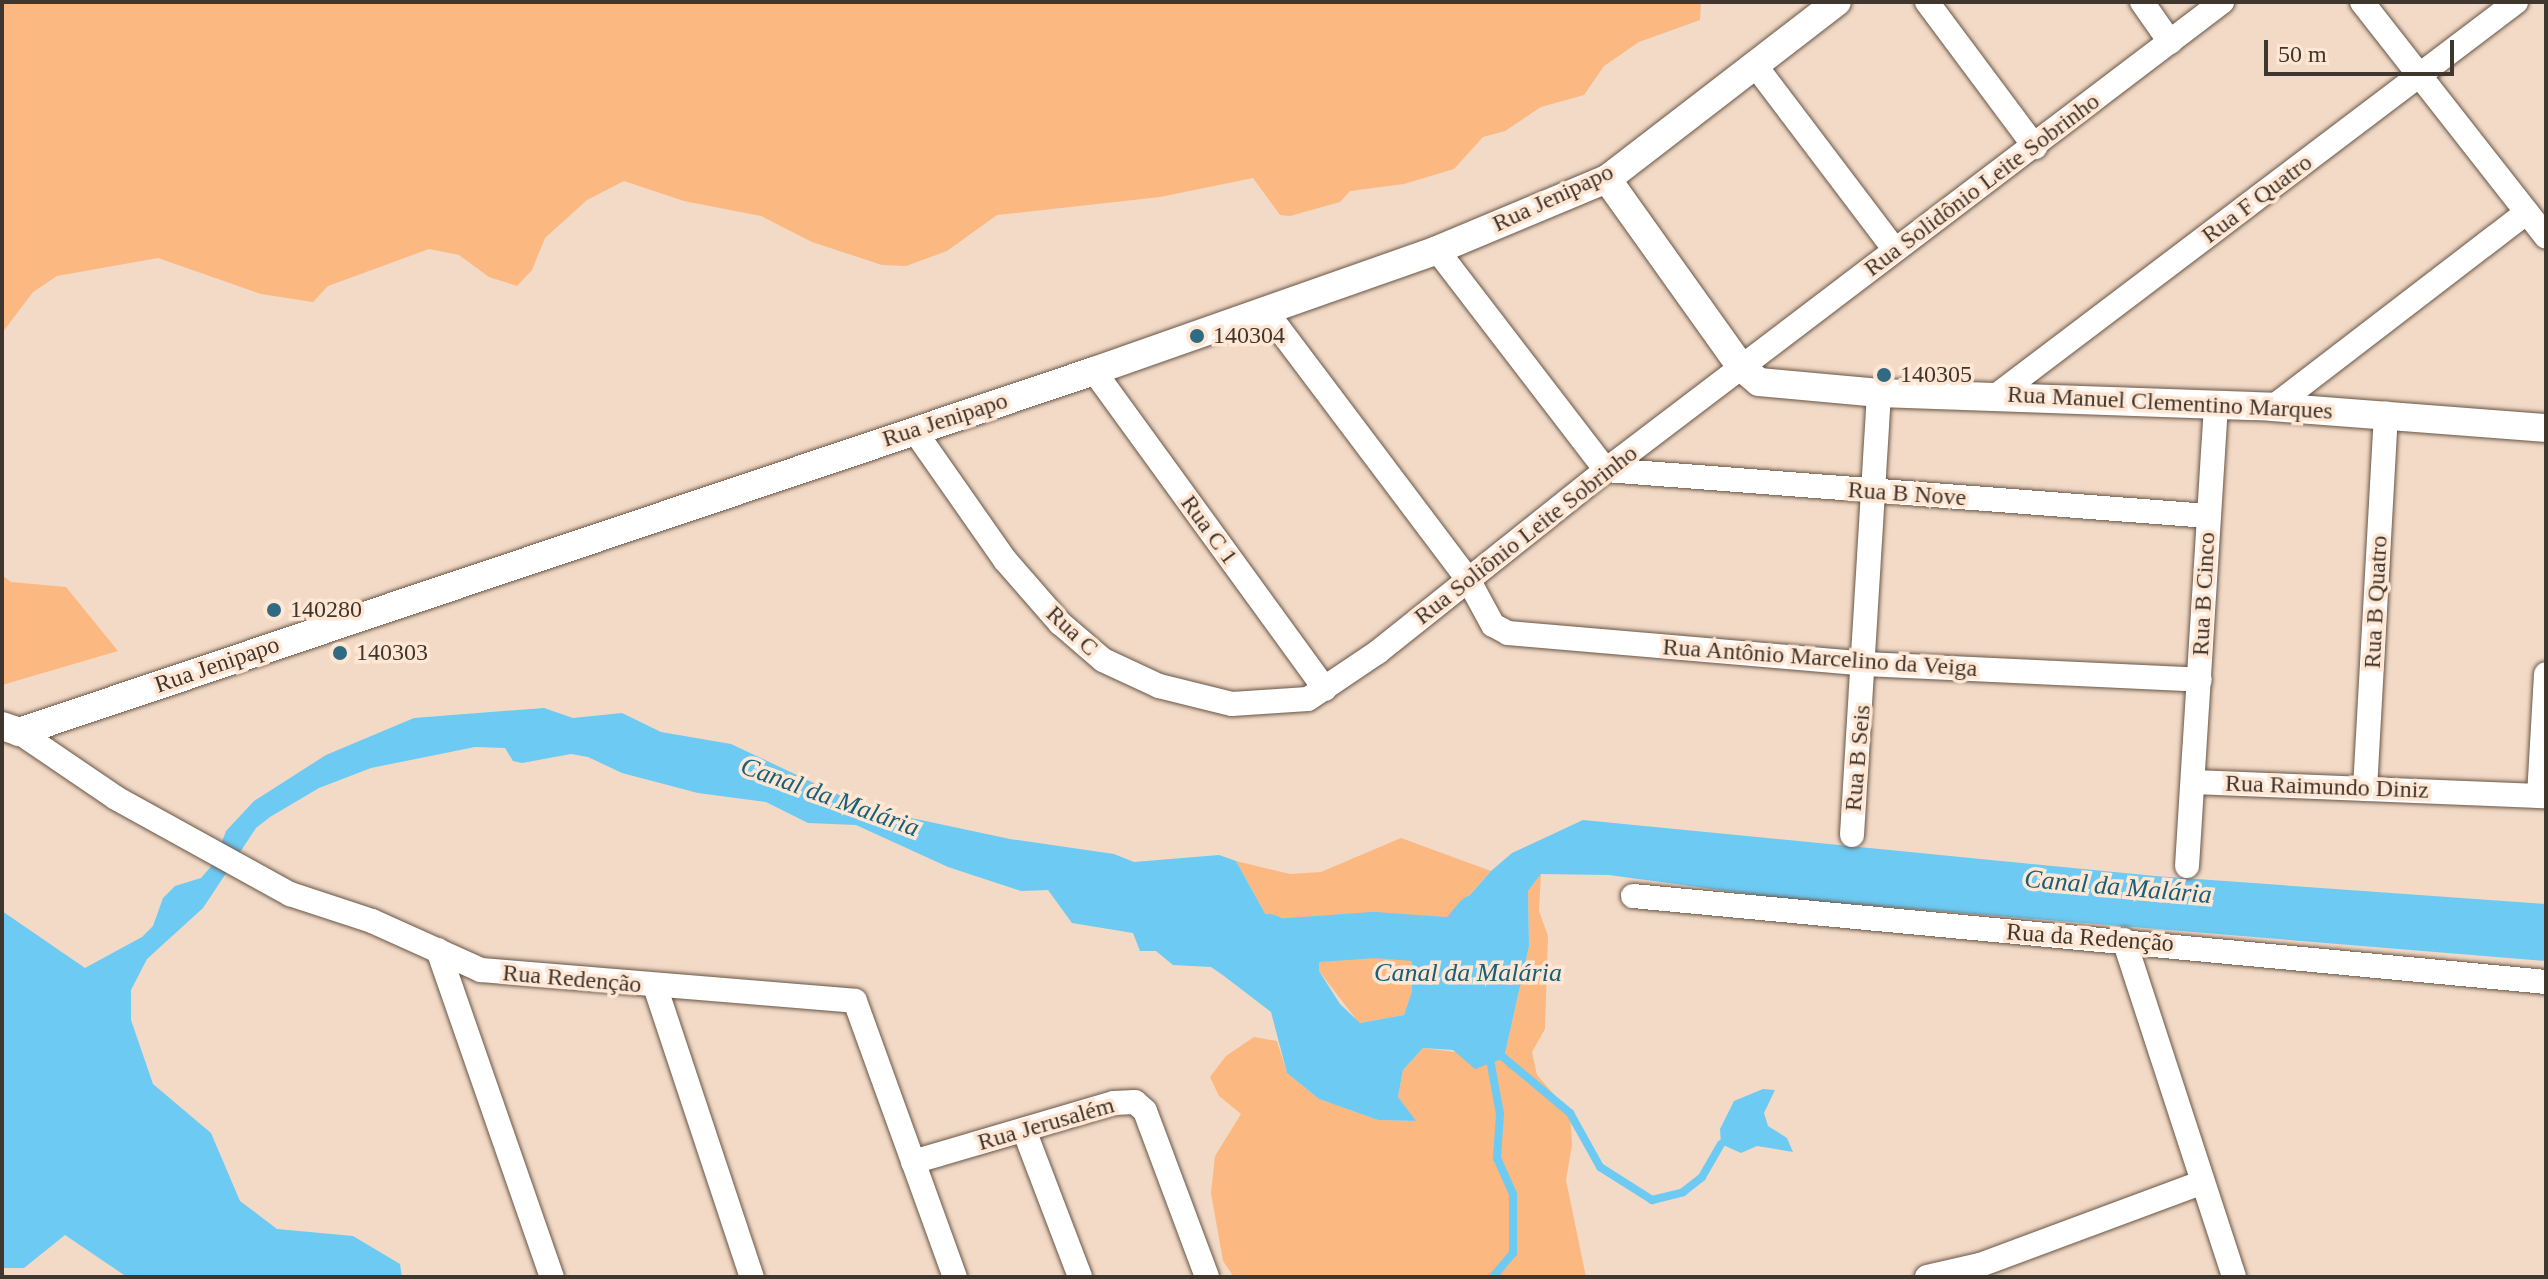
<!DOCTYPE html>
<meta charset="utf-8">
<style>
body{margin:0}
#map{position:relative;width:2548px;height:1279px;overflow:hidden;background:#f2dac7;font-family:Georgia,serif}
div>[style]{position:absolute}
.green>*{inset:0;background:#fbb881}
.water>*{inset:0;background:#6dcaf3}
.stream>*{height:8px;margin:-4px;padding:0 4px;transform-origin:4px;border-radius:4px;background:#6dcaf3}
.river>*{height:46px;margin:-23px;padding:0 23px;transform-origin:23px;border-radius:23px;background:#6dcaf3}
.roads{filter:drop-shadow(0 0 2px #695545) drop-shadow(0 0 2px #695545)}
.minor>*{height:24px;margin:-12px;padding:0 12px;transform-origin:12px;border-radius:12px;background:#fff}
.tertiary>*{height:28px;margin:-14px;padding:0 14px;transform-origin:14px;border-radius:14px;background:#fff}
.dots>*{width:22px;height:22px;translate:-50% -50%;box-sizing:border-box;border:4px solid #ffe7d4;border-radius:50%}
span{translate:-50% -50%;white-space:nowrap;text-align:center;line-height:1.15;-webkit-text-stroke:7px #ffe7d4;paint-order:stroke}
.street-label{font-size:24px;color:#3f362e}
.poi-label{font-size:24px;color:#3f362e}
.left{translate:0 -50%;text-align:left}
.water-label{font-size:26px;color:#17607c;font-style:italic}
.frame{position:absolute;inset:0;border:4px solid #3f362e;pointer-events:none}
.scale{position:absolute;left:2264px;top:40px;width:190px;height:36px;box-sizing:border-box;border:4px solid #3f362e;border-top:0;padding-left:10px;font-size:24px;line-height:28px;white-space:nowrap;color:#3f362e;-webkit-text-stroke:6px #ffe7d4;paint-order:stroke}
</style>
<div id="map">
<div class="green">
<div style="clip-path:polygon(2px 2px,1701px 2px,1700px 20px,1639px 42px,1604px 66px,1584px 95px,1541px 107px,1505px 131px,1483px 137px,1454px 169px,1404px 184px,1350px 191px,1340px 202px,1290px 216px,1280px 215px,1253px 178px,1160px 197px,997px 215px,947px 251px,906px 266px,882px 265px,812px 242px,761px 216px,684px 201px,624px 181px,587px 200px,545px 238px,532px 270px,517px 286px,489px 277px,459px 255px,429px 249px,328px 286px,313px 302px,261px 294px,158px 258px,57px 276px,33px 292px,2px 333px)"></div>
<div style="clip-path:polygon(2px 575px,11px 582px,66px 587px,118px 651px,2px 685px)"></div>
<div style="clip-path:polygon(1401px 838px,1491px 871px,1412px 959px,1412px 991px,1404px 1015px,1359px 1023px,1319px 971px,1319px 950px,1336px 927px,1300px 920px,1281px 924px,1267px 917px,1236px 861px,1290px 874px,1321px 872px)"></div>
<div style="clip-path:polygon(1541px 874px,1539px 911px,1548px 936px,1545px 1029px,1532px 1052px,1537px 1075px,1570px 1113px,1572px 1145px,1566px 1180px,1586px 1277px,1234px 1277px,1223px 1261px,1211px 1193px,1215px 1156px,1241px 1114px,1219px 1096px,1210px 1077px,1226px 1056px,1254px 1037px,1277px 1041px,1287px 1073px,1319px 1099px,1378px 1120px,1415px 1121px,1398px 1097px,1403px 1070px,1423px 1048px,1504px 1058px,1529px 946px,1528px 891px)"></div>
</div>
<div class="water">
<div style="clip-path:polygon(544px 708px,573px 718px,622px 713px,661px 732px,731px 744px,869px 809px,1010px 839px,1114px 854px,1134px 862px,1219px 855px,1236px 861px,1267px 917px,1281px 924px,1312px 919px,1337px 927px,1319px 950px,1319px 971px,1340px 1004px,1360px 1023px,1404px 1015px,1412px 991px,1412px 959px,1431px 926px,1448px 920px,1491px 871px,1512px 853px,1583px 820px,2155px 876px,2546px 904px,2546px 961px,1779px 898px,1609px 875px,1541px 874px,1528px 891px,1529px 946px,1504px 1058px,1475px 1069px,1453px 1050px,1423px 1048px,1403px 1070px,1398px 1097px,1416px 1121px,1378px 1120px,1319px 1099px,1287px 1073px,1271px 1012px,1224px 976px,1211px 967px,1173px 965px,1156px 951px,1140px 951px,1133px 933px,1072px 923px,1048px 890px,1021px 891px,948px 867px,856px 825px,808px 823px,766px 802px,698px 793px,622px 773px,588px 757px,571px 754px,522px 763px,513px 761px,505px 748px,475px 747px,371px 768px,319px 788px,270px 817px,256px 828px,203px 908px,147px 959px,131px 990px,131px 1020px,153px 1084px,211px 1133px,240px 1201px,277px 1229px,353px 1236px,400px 1264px,402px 1277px,127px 1277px,65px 1235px,24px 1268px,2px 1268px,2px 911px,85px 968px,142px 937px,153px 926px,163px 898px,175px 886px,201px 878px,214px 863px,226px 831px,254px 801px,326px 755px,414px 718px)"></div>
<div style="clip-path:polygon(1763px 1089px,1775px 1090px,1764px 1113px,1768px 1126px,1787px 1138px,1793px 1152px,1757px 1146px,1741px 1153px,1721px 1144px,1720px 1129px,1734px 1101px)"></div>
</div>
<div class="stream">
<div style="left:1498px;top:1053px;width:94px;rotate:39.8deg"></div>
<div style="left:1570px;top:1113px;width:62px;rotate:60.9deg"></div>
<div style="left:1600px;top:1167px;width:62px;rotate:32.4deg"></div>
<div style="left:1652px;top:1200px;width:32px;rotate:-14deg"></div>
<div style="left:1683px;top:1192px;width:24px;rotate:-38deg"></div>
<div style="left:1702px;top:1177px;width:38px;rotate:-60deg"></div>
<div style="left:1489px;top:1054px;width:61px;rotate:79.6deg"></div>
<div style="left:1500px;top:1114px;width:44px;rotate:93.9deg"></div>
<div style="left:1497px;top:1158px;width:39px;rotate:66deg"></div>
<div style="left:1513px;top:1194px;width:59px;rotate:90deg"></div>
<div style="left:1513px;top:1253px;width:31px;rotate:130deg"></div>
</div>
<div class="river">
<div style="left:1268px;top:937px;width:9px;rotate:32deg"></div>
<div style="left:1276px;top:942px;width:98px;rotate:-4.1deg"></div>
<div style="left:1374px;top:935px;width:83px;rotate:4.1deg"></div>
<div style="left:1457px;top:941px;width:31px;rotate:-50deg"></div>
</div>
<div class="roads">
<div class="minor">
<div style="left:1927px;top:2px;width:181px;rotate:53.3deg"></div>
<div style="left:2142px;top:2px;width:49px;rotate:55deg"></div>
<div style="left:2362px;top:2px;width:298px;rotate:51.9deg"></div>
<div style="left:1755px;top:65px;width:232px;rotate:52.9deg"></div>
<div style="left:1437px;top:250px;width:277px;rotate:52.5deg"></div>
<div style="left:1606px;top:470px;width:604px;rotate:4.37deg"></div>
<div style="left:1265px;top:310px;width:339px;rotate:53deg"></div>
<div style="left:1469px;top:581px;width:50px;rotate:61.4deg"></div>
<div style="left:1493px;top:625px;width:17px;rotate:28deg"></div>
<div style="left:1508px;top:633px;width:359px;rotate:4.9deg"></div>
<div style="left:1866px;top:664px;width:334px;rotate:2.7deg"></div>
<div style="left:1094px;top:371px;width:393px;rotate:54deg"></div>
<div style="left:1997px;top:395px;width:651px;rotate:-37.13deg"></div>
<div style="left:2273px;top:407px;width:320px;rotate:-37.5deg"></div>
<div style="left:914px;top:430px;width:159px;rotate:55deg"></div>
<div style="left:1005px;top:560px;width:84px;rotate:48.9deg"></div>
<div style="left:1060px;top:623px;width:57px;rotate:40.7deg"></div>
<div style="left:1103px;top:660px;width:62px;rotate:24.9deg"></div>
<div style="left:1159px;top:686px;width:75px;rotate:13.9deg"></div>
<div style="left:1232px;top:704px;width:76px;rotate:-3.8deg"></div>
<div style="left:1308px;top:699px;width:84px;rotate:-33.9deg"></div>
<div style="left:1378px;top:652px;width:292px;rotate:-38.6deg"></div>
<div style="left:1606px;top:470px;width:774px;rotate:-37.23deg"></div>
<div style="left:19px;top:732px;width:117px;rotate:34.2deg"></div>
<div style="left:116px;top:798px;width:199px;rotate:28.9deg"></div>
<div style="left:290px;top:894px;width:86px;rotate:18.2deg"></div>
<div style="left:372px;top:921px;width:120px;rotate:24.2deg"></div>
<div style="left:481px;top:970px;width:375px;rotate:4.7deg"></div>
<div style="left:855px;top:1001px;width:294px;rotate:70.1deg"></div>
<div style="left:2193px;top:782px;width:353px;rotate:2.3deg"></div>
<div style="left:2365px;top:789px;width:376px;rotate:-86.8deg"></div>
<div style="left:2539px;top:796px;width:122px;rotate:-86.7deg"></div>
<div style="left:1852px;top:835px;width:443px;rotate:-86.5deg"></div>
<div style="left:2187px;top:866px;width:460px;rotate:-86.4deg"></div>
<div style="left:1633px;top:896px;width:917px;rotate:5.38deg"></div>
<div style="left:2124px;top:940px;width:354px;rotate:71.9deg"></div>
<div style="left:438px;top:950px;width:346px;rotate:70.8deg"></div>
<div style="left:655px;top:986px;width:307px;rotate:71.6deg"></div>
<div style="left:1024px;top:1130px;width:157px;rotate:69.1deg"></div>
<div style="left:913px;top:1162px;width:209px;rotate:-16.4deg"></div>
<div style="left:1114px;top:1103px;width:21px;rotate:-3deg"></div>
<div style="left:1135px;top:1102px;width:13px;rotate:42deg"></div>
<div style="left:1145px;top:1111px;width:177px;rotate:69.5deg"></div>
<div style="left:1927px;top:1277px;width:54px;rotate:-12.8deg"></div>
<div style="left:1980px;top:1265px;width:236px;rotate:-20.4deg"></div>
</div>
<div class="tertiary">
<div style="left:1607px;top:179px;width:231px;rotate:54.5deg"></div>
<div style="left:1741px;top:367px;width:23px;rotate:40deg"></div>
<div style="left:1759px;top:382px;width:121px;rotate:5.2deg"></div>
<div style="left:1879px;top:393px;width:394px;rotate:2deg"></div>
<div style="left:2273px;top:407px;width:274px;rotate:4.4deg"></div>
<div style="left:2px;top:726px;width:18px;rotate:19deg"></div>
<div style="left:19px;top:732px;width:1134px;rotate:-18.56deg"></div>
<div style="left:1094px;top:371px;width:364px;rotate:-19.4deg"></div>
<div style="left:1437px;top:250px;width:184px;rotate:-22.7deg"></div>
<div style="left:1607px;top:179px;width:290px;rotate:-37.6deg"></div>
</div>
</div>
<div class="dots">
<div style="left:1197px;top:336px;background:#306a83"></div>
<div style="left:1884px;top:375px;background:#306a83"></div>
<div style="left:274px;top:610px;background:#306a83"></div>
<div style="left:340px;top:653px;background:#306a83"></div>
</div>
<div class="street-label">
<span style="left:1982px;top:185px;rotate:-37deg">Rua Solidônio Leite Sobrinho</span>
<span style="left:1553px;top:198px;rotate:-25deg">Rua Jenipapo</span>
<span style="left:2257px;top:199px;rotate:-37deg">Rua F Quatro</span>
<span style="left:2170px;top:403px;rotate:3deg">Rua Manuel Clementino Marques</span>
<span style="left:945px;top:420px;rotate:-18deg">Rua Jenipapo</span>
<span style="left:1907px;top:494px;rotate:4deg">Rua B Nove</span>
<span style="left:1209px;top:530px;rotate:54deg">Rua C 1</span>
<span style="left:1526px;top:535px;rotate:-38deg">Rua Soliônio Leite Sobrinho</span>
<span style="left:2204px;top:594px;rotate:-87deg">Rua B Cinco</span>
<span style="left:2376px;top:602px;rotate:-87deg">Rua B Quatro</span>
<span style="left:1072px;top:631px;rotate:43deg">Rua C</span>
<span style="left:1820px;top:658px;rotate:4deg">Rua Antônio Marcelino da Veiga</span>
<span style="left:217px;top:665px;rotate:-19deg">Rua Jenipapo</span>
<span style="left:1858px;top:758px;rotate:-85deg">Rua B Seis</span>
<span style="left:2327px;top:787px;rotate:2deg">Rua Raimundo Diniz</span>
<span style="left:2090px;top:938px;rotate:4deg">Rua da Redenção</span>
<span style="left:572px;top:979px;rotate:5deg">Rua Redenção</span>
<span style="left:1046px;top:1124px;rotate:-16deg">Rua Jerusalém</span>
</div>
<div class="poi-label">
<span class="left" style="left:1213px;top:336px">140304</span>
<span class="left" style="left:1900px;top:375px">140305</span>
<span class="left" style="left:290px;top:610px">140280</span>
<span class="left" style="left:356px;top:653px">140303</span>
</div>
<div class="water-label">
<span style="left:830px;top:797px;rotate:20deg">Canal da Malária</span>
<span style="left:2118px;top:887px;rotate:5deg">Canal da Malária</span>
<span style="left:1468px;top:973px">Canal da Malária</span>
</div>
<div class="frame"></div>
<div class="scale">50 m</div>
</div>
